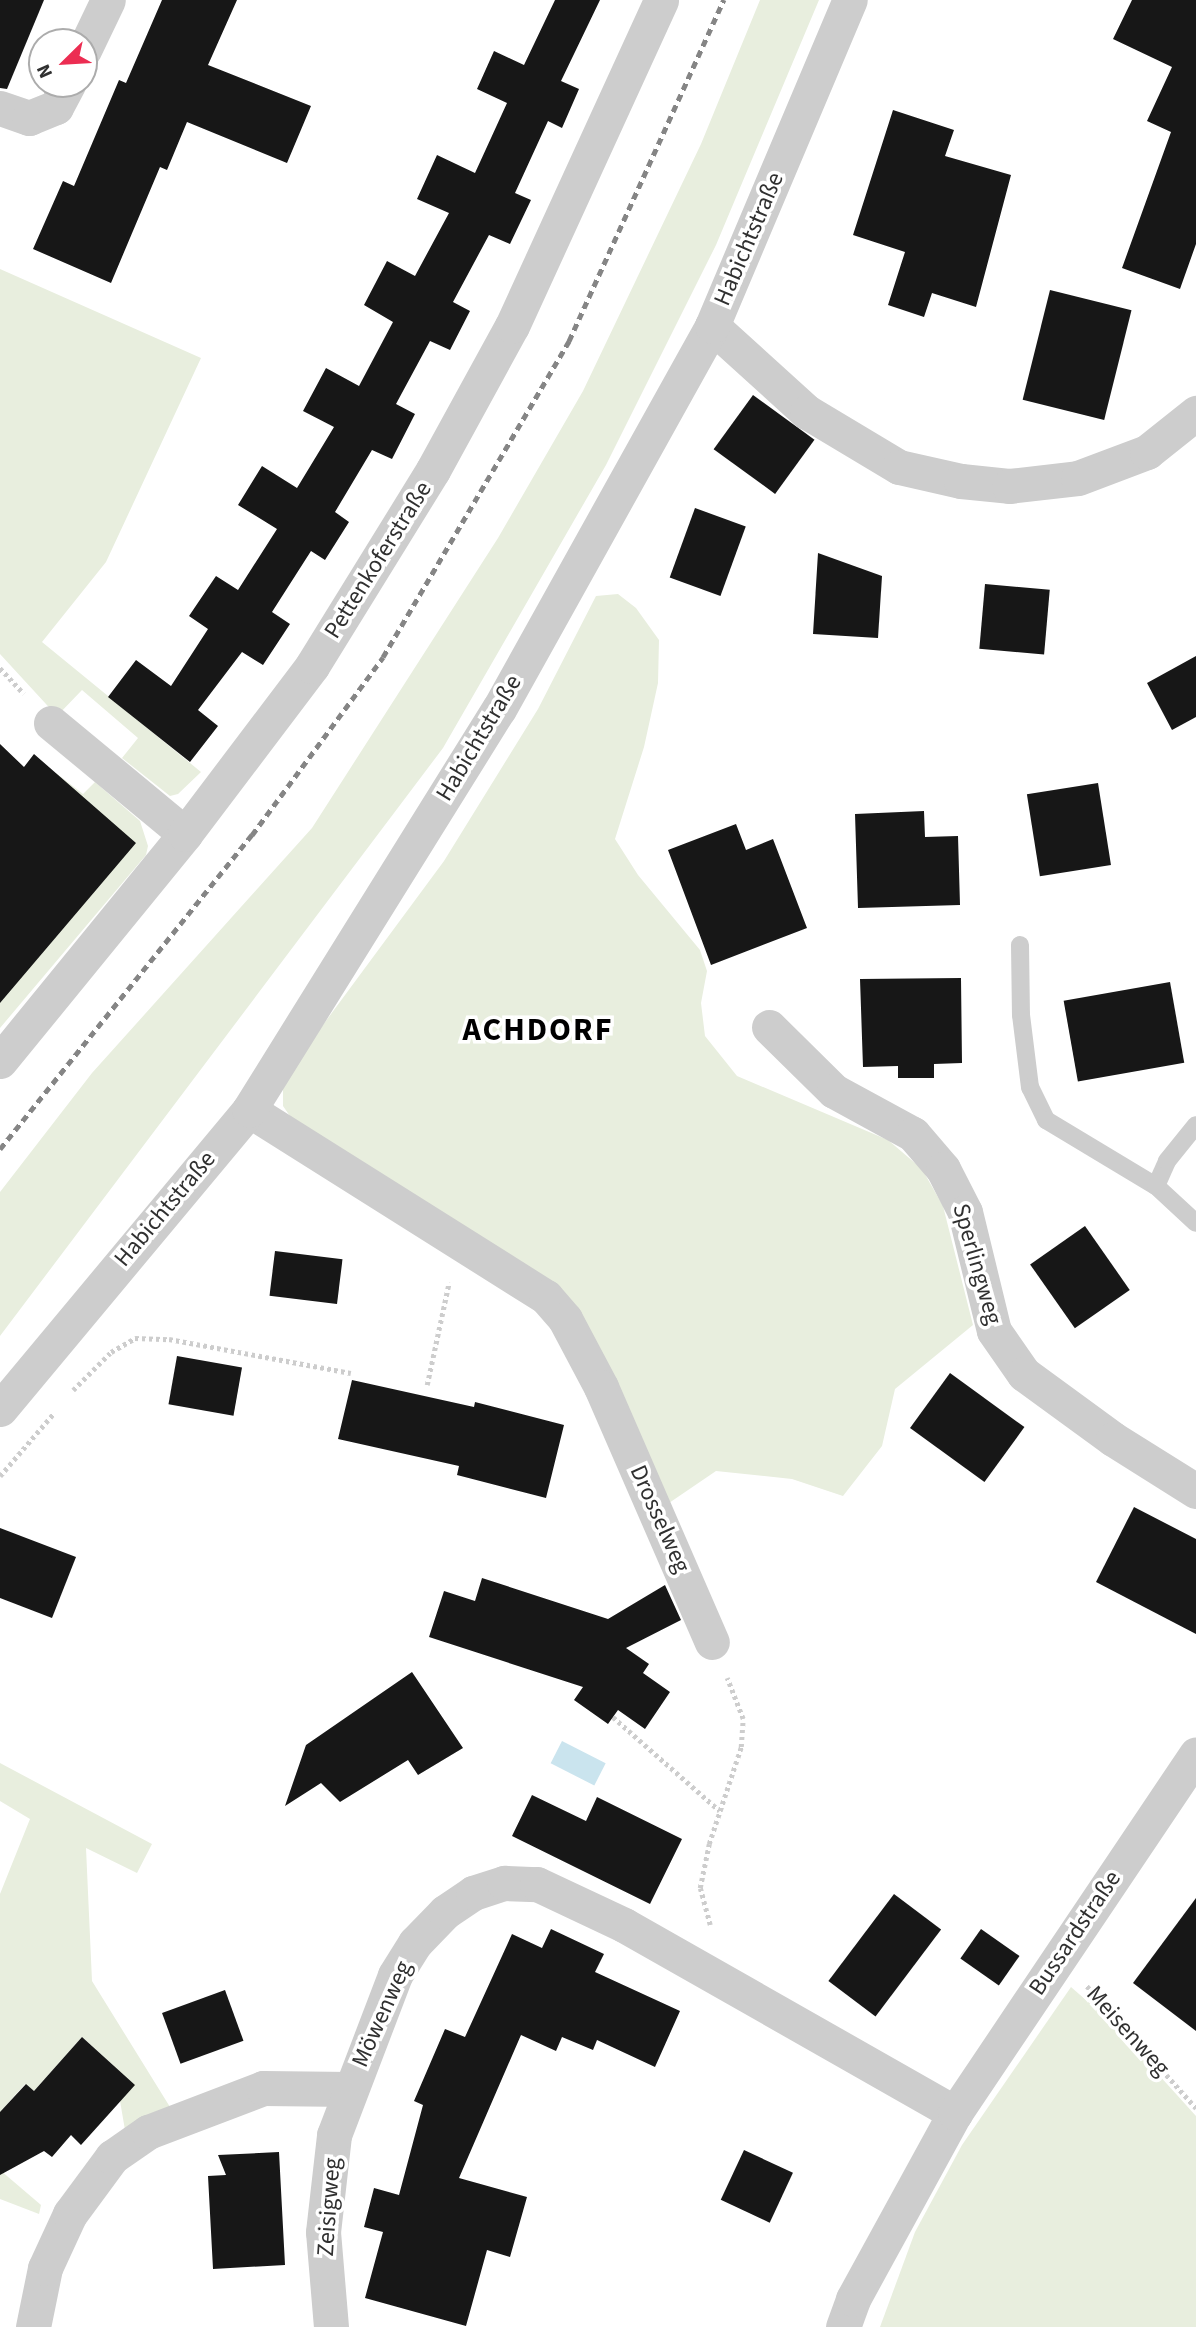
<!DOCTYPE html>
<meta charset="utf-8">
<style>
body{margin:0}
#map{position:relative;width:1196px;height:2327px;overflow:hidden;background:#fff;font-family:"Source Sans 3",sans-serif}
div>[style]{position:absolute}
.green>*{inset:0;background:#e8eede}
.water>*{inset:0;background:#cae4ee;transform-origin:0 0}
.building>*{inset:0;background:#171717;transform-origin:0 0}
.path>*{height:4.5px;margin-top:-2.25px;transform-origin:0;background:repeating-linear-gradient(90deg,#cdcdcd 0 3.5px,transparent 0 7px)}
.lane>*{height:18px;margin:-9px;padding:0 9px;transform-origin:9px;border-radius:9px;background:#cdcdcd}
.street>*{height:35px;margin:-17.5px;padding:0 17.5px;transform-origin:17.5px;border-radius:17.5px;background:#cdcdcd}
.rail>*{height:5px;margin-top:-2.5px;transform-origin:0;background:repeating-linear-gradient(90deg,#858585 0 7px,transparent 0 12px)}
span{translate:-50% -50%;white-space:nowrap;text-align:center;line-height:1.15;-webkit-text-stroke:7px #fff;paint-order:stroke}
.street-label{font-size:24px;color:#303030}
.district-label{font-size:32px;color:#000;font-weight:700;letter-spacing:2px}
.north{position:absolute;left:28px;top:28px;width:70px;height:70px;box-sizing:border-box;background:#fff;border:2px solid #acacac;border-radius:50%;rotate:246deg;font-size:19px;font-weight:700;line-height:28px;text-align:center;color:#303030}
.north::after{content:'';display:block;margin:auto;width:24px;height:32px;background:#ec2d52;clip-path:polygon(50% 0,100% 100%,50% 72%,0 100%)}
</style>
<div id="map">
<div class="green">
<div style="clip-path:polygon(760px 0,819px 0,716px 245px,606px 465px,443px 748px,0 1336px,0 1192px,92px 1073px,312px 828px,498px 538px,583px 391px,701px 144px)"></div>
<div style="clip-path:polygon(0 269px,201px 358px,106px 562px,42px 642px,201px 772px,178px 794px,170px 796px,122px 758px,138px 738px,82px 690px,57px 716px,0 654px)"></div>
<div style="clip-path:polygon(618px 594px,636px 608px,659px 640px,658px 683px,644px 747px,615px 839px,638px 875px,700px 950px,707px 971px,701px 1003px,705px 1036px,737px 1076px,888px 1140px,922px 1169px,943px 1206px,973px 1325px,895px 1389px,882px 1446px,843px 1496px,792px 1479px,716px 1471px,669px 1503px,565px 1319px,303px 1135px,283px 1106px,283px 1079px,444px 861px,538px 709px,596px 596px)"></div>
<div style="clip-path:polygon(56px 773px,83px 794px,95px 782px,140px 821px,148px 846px,146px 855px,0 1028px,0 840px)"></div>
<div style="clip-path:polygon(0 1763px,152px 1844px,137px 1873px,86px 1848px,92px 1981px,170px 2107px,125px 2130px,114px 2066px,82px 2037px,34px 2091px,25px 2084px,1px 2111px,0 2129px,0 1894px,30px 1819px,0 1801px)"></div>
<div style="clip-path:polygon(1071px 1987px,1110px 2021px,1196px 2116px,1196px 2327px,880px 2327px,915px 2232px,962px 2145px)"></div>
<div style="clip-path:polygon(0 2170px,41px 2205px,39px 2214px,0 2199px)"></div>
</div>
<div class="water">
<div style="left:562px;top:1741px;width:49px;height:25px;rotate:27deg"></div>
</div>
<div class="building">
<div style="clip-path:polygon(0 0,44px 0,7px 89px,0 88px)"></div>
<div style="clip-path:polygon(162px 0,237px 0,208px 65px,311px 106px,287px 163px,187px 122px,167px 170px,160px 167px,111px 283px,33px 249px,63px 181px,74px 186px,119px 80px,126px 83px)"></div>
<div style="clip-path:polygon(555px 0,600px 0,561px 81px,579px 89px,562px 128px,548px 121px,515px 193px,531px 200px,510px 244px,489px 235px,453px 302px,470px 311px,450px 350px,430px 341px,396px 404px,415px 414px,392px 459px,372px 450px,335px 512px,349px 522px,325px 560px,311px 551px,272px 612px,290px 624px,263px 665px,242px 652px,198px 710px,218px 726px,190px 762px,108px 697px,136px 660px,171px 686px,208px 629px,189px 616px,216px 576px,238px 590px,277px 529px,238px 505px,262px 466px,297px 488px,334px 427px,303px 411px,326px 368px,359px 386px,393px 322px,364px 305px,387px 261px,415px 276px,449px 213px,417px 199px,437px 155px,475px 173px,507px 103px,477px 89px,494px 51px,524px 65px)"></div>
<div style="clip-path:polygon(1132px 0,1196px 0,1196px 244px,1180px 289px,1122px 268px,1171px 132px,1147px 121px,1172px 67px,1113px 39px)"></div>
<div style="clip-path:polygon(893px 110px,954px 130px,945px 156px,1011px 175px,976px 307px,932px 293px,924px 317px,888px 305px,905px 252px,853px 235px)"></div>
<div style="left:1050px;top:290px;width:84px;height:113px;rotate:14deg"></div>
<div style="left:753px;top:395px;width:76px;height:67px;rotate:36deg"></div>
<div style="left:695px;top:508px;width:54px;height:74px;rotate:20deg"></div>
<div style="clip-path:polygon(818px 553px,882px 576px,878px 638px,813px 634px)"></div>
<div style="left:985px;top:584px;width:65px;height:65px;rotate:5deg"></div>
<div style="clip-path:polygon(1196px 656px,1196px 717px,1172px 730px,1147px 683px)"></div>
<div style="clip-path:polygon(0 744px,24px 767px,34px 754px,136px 843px,0 1003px)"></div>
<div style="left:1098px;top:783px;width:83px;height:72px;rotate:81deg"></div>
<div style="clip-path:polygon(924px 811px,925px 837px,958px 836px,960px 905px,858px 908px,855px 814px)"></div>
<div style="clip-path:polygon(736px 824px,746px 850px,773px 839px,807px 928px,711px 965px,668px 850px)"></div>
<div style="clip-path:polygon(961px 978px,962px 1063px,934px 1064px,934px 1078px,898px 1078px,898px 1066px,863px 1067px,860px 979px)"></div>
<div style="left:1170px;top:982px;width:82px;height:108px;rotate:80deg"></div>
<div style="left:1085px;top:1226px;width:78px;height:67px;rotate:55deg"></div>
<div style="left:275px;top:1251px;width:68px;height:45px;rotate:7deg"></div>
<div style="left:177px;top:1356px;width:66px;height:49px;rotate:10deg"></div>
<div style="left:950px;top:1373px;width:92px;height:68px;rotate:36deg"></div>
<div style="clip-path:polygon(352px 1380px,474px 1407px,475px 1402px,564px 1425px,546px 1498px,457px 1475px,459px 1466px,338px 1439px)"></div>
<div style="clip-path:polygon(1134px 1507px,1196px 1539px,1196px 1634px,1096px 1582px)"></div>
<div style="clip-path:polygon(0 1528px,76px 1557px,52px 1618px,0 1598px)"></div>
<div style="clip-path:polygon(482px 1578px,608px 1619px,665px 1585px,681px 1620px,626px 1648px,649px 1664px,643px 1673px,670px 1692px,645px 1729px,618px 1710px,608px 1724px,574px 1700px,583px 1687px,429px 1637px,444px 1591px,475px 1601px)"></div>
<div style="clip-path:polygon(412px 1672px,463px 1748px,418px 1775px,408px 1760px,340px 1802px,321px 1783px,285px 1806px,306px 1745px)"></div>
<div style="clip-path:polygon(532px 1795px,586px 1821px,597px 1797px,682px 1839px,650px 1904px,512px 1836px)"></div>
<div style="left:894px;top:1894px;width:59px;height:109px;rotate:37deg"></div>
<div style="clip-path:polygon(1196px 1898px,1196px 2031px,1133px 1983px)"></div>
<div style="clip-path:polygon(551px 1929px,604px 1954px,595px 1972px,680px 2011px,655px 2067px,597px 2040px,593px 2050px,562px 2037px,556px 2051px,521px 2035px,459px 2178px,527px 2197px,510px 2257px,487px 2250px,466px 2326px,365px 2298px,383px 2232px,364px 2227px,374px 2188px,399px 2195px,423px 2105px,414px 2101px,445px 2029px,465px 2037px,512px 1934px,542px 1948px)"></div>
<div style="left:981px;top:1929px;width:47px;height:36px;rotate:35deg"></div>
<div style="left:225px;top:1990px;width:54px;height:67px;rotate:70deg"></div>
<div style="clip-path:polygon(82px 2037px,135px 2085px,81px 2145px,71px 2135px,52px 2157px,44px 2151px,0 2175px,0 2112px,26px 2084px,34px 2091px)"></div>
<div style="left:744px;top:2150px;width:54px;height:55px;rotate:25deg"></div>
<div style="clip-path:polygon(279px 2152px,285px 2265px,213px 2269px,208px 2176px,226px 2175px,218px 2155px)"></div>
</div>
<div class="path">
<div style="left:0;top:668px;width:35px;rotate:47deg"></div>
<div style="left:427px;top:1385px;width:105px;rotate:-77.9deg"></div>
<div style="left:73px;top:1390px;width:54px;rotate:-45deg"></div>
<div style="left:111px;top:1352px;width:28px;rotate:-30deg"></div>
<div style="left:135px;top:1338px;width:34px;rotate:2deg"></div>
<div style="left:169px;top:1339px;width:185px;rotate:10.6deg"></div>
<div style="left:0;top:1476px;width:83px;rotate:-49.4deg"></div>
<div style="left:613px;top:1717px;width:142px;rotate:41.3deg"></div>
<div style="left:710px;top:1925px;width:38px;rotate:-105deg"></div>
<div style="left:700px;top:1888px;width:45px;rotate:-78.4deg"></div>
<div style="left:709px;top:1844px;width:102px;rotate:-71.7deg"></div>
<div style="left:741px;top:1747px;width:28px;rotate:-86deg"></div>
<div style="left:743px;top:1719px;width:44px;rotate:-111.3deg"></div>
<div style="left:1087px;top:1986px;width:164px;rotate:48.2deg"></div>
</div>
<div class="lane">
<div style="left:1020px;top:945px;width:70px;rotate:89.2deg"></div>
<div style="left:1021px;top:1015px;width:73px;rotate:82.9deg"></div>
<div style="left:1030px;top:1087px;width:37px;rotate:64deg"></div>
<div style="left:1046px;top:1120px;width:128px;rotate:31deg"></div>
<div style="left:1156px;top:1186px;width:54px;rotate:42.8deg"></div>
<div style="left:1156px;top:1186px;width:27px;rotate:-66deg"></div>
<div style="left:1167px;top:1161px;width:46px;rotate:-51.1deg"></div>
</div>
<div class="street">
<div style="left:84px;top:50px;width:55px;rotate:-64.4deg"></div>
<div style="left:0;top:108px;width:31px;rotate:19deg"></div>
<div style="left:29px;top:118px;width:29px;rotate:-22deg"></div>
<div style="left:56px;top:107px;width:26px;rotate:-62deg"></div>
<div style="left:712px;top:326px;width:128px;rotate:42.2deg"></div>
<div style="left:807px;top:412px;width:107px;rotate:30.9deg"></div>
<div style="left:899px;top:467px;width:64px;rotate:12.7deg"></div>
<div style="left:961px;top:481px;width:48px;rotate:5.9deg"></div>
<div style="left:1009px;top:486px;width:69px;rotate:-6.6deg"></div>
<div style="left:1078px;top:478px;width:74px;rotate:-20.6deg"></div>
<div style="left:1147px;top:452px;width:63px;rotate:-38.5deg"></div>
<div style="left:51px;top:723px;width:174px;rotate:39.6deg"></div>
<div style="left:769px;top:1027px;width:91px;rotate:44.6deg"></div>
<div style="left:834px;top:1091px;width:90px;rotate:28.6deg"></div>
<div style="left:913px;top:1134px;width:46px;rotate:49.4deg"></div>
<div style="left:943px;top:1169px;width:48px;rotate:62.9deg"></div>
<div style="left:965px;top:1212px;width:122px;rotate:76.3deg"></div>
<div style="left:994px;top:1331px;width:52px;rotate:55.1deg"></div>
<div style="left:1024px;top:1374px;width:110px;rotate:36.1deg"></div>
<div style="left:1113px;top:1439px;width:98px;rotate:32.1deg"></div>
<div style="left:0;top:1061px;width:293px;rotate:-50.8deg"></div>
<div style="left:185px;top:834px;width:211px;rotate:-52.9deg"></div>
<div style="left:312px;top:666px;width:230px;rotate:-58.3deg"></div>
<div style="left:433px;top:470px;width:164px;rotate:-61.3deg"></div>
<div style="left:512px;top:326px;width:358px;rotate:-65.4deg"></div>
<div style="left:249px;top:1110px;width:351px;rotate:32.2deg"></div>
<div style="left:546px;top:1297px;width:29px;rotate:49deg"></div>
<div style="left:565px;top:1319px;width:77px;rotate:62.1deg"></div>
<div style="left:601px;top:1387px;width:278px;rotate:66.5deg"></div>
<div style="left:0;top:1409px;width:389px;rotate:-50.2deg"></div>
<div style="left:249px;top:1110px;width:473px;rotate:-58.1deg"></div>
<div style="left:499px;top:709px;width:438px;rotate:-60.9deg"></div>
<div style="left:712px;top:326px;width:354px;rotate:-67.1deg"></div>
<div style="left:33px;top:2327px;width:60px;rotate:-78.5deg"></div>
<div style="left:45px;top:2268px;width:60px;rotate:-65.2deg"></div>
<div style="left:70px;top:2214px;width:71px;rotate:-53.6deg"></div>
<div style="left:112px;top:2157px;width:44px;rotate:-34.8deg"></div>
<div style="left:148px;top:2132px;width:123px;rotate:-20.9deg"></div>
<div style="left:263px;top:2088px;width:87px;rotate:0.7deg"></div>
<div style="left:331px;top:2327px;width:95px;rotate:-94.8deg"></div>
<div style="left:323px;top:2232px;width:98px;rotate:-83.5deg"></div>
<div style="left:334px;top:2135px;width:171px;rotate:-69.1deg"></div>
<div style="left:395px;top:1975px;width:38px;rotate:-58deg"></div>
<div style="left:415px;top:1943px;width:43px;rotate:-45.9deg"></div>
<div style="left:445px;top:1912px;width:34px;rotate:-34deg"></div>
<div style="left:473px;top:1893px;width:33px;rotate:-18deg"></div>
<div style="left:504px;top:1883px;width:33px;rotate:2deg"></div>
<div style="left:537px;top:1884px;width:96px;rotate:25.2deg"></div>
<div style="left:624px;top:1925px;width:381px;rotate:29.6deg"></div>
<div style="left:843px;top:2327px;width:30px;rotate:-70deg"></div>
<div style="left:853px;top:2299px;width:212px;rotate:-61.3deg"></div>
<div style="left:955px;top:2113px;width:432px;rotate:-56.1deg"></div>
</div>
<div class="rail">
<div style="left:0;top:1149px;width:403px;rotate:-51.3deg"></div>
<div style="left:252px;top:835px;width:221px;rotate:-53.6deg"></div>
<div style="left:383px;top:657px;width:367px;rotate:-59.5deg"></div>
<div style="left:569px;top:341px;width:375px;rotate:-65.6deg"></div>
</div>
<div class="street-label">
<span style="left:749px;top:239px;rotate:-67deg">Habichtstraße</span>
<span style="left:378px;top:560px;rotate:-58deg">Pettenkoferstraße</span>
<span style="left:479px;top:738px;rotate:-59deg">Habichtstraße</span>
<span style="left:165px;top:1209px;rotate:-50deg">Habichtstraße</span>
<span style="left:977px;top:1264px;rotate:74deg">Sperlingweg</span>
<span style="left:660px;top:1519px;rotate:66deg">Drosselweg</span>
<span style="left:1075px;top:1933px;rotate:-56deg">Bussardstraße</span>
<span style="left:382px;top:2014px;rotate:-66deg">Möwenweg</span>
<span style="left:1128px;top:2031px;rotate:48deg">Meisenweg</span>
<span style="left:329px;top:2207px;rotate:-86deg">Zeisigweg</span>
</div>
<div class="district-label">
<span style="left:538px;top:1030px">ACHDORF</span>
</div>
<div class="north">N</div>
</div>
